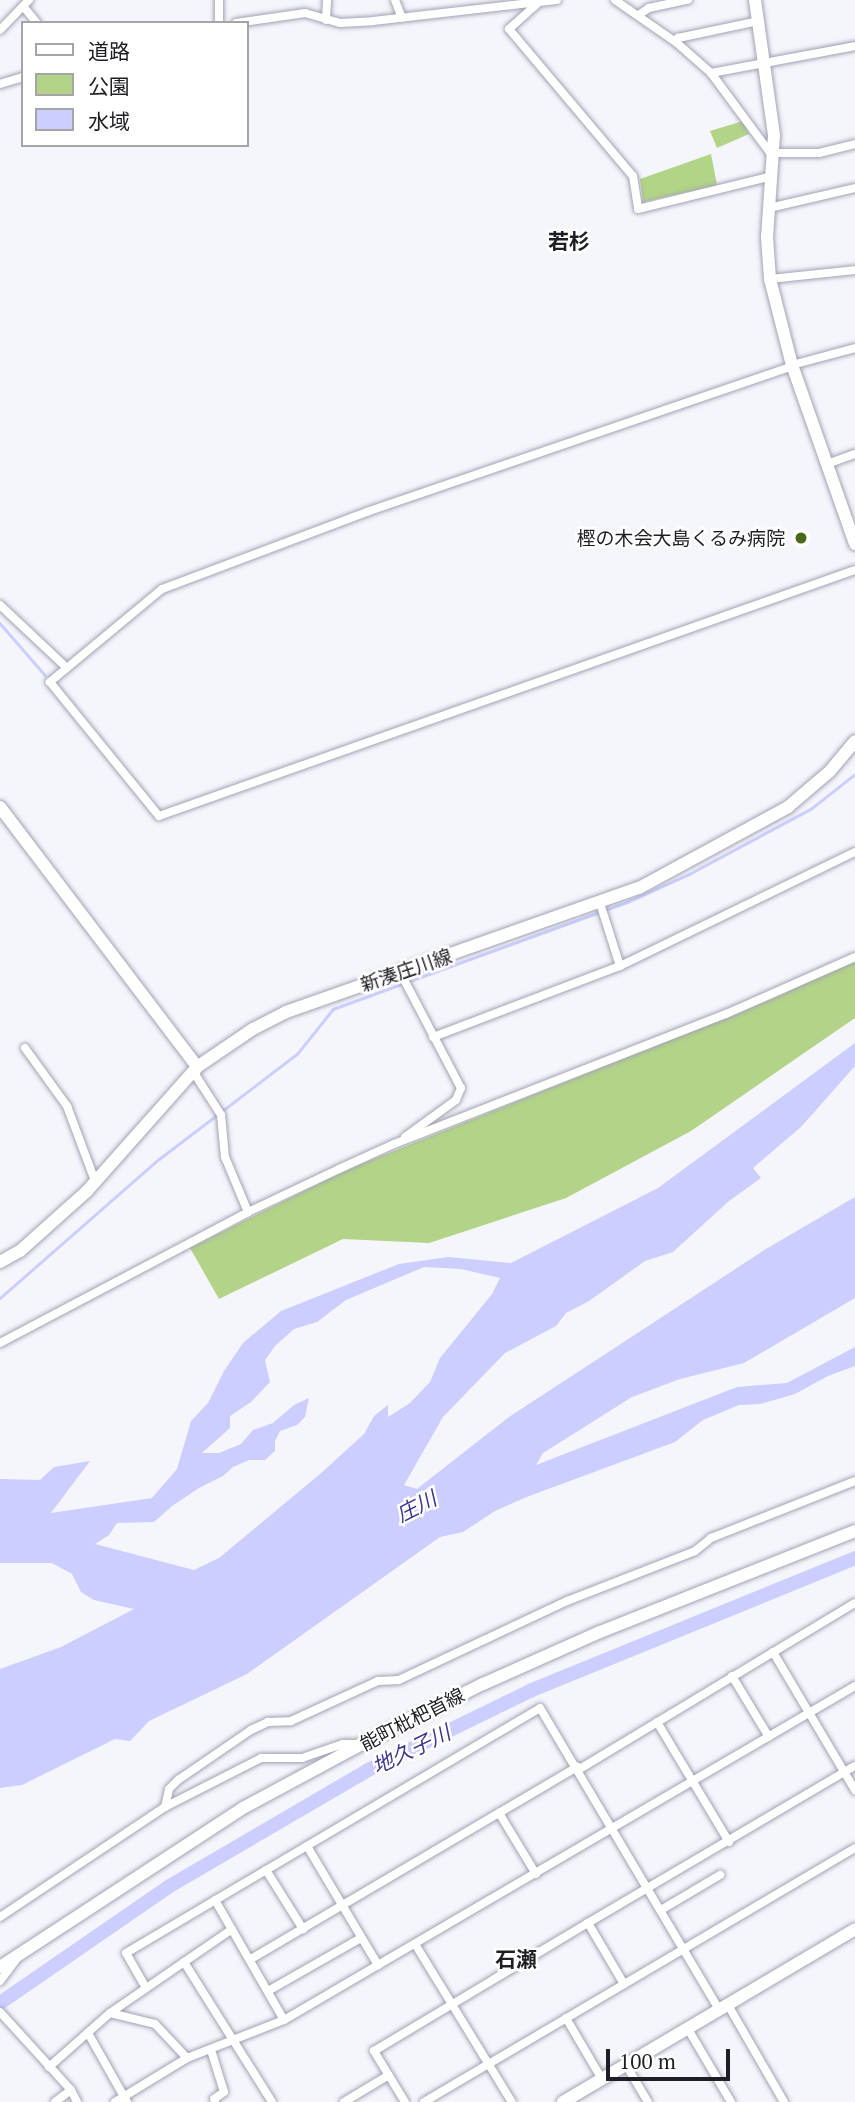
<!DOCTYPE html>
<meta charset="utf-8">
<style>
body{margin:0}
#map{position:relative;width:855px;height:2102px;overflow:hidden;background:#f5f5fc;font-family:"PT Serif","Noto Sans JP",serif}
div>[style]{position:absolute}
.green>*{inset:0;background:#b3d389}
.forest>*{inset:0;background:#b2d486}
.water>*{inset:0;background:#cbcefe}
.stream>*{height:2.5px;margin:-1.25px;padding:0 1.25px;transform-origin:1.25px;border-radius:1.25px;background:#cbcefe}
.river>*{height:14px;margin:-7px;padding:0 7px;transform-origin:7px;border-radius:7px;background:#cbcefe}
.roads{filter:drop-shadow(0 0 2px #a2a3b3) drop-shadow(0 0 2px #a2a3b3)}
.street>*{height:8px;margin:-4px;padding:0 4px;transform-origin:4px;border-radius:4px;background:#fff}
.secondary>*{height:12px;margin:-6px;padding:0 6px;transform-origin:6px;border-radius:6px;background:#fff}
.primary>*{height:12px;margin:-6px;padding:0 6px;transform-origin:6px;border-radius:6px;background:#fff}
.dots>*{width:19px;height:19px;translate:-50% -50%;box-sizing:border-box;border:4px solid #fff;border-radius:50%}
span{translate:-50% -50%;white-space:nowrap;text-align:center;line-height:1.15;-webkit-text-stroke:5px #fff;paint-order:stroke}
.poi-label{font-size:19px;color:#1e1e24}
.right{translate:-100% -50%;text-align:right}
.street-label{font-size:19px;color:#1e1e24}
.neighbourhood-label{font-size:21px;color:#1e1e24;font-weight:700}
.water-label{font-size:21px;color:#3f388f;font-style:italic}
.legend{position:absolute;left:21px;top:21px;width:228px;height:126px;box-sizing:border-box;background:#fff;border:2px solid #a5a5a7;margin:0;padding:9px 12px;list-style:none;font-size:21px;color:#1e1e24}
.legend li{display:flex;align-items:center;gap:14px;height:35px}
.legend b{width:35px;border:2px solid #a5a5a7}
.scale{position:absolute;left:606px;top:2049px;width:124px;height:32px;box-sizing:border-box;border:4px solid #1e1e24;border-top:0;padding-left:9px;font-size:21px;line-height:24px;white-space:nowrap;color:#1e1e24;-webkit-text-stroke:5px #fff;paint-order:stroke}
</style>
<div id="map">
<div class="green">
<div style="clip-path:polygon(743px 121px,749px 134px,717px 148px,710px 131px)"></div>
<div style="clip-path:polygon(855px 959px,855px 1018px,691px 1131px,566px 1198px,429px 1243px,343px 1239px,219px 1299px,190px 1248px,344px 1171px,777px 997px)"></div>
</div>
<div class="forest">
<div style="clip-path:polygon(711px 154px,717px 185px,643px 202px,640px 179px)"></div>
</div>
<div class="water">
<div style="clip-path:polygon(evenodd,855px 1043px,855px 1066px,801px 1127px,753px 1168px,761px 1178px,729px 1201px,673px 1252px,645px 1261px,589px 1301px,566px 1313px,556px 1326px,505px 1353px,443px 1417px,404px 1485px,417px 1489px,509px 1417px,766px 1249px,855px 1197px,855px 1298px,744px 1363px,680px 1379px,632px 1397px,543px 1453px,536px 1465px,737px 1387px,787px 1383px,855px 1347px,855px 1366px,828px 1376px,795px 1394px,760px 1404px,739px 1405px,703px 1420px,675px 1442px,524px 1498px,495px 1511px,463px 1532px,440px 1537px,247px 1674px,149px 1721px,130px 1741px,115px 1739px,22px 1785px,0 1788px,0 1669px,61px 1647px,134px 1609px,94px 1600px,81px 1592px,72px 1574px,52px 1563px,0 1563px,0 1479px,40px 1480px,54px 1467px,90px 1461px,51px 1513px,152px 1498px,177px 1469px,191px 1421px,208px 1403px,224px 1371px,243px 1343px,281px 1311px,399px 1264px,448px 1257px,511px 1263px,658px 1188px,855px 1043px,424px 1267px,461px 1269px,500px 1278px,492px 1294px,440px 1358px,430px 1382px,410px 1403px,388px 1417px,388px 1405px,374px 1416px,364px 1434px,320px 1474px,219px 1558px,194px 1570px,95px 1544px,109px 1535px,117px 1523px,154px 1522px,172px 1506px,199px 1488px,223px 1476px,233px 1467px,249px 1460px,265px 1460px,275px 1451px,275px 1441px,280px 1431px,297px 1425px,305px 1417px,309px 1398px,294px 1405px,273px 1423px,253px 1430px,241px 1444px,219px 1453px,202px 1453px,230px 1428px,230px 1416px,251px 1402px,270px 1382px,265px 1360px,275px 1346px,294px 1329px,317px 1322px,346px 1300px,424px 1267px)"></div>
</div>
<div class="stream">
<div style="left:814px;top:50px;width:42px;rotate:-11deg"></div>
<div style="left:0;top:623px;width:69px;rotate:49.1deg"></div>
<div style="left:0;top:1298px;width:211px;rotate:-41.2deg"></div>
<div style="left:159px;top:1159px;width:173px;rotate:-37.3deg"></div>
<div style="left:297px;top:1054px;width:58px;rotate:-51.3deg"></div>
<div style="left:333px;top:1009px;width:313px;rotate:-20deg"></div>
<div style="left:627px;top:902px;width:68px;rotate:-24.3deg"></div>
<div style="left:689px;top:874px;width:140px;rotate:-28.2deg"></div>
<div style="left:812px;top:808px;width:55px;rotate:-38.3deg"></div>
</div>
<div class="river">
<div style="left:0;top:2003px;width:204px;rotate:-34.6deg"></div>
<div style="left:168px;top:1887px;width:232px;rotate:-30.3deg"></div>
<div style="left:368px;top:1770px;width:182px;rotate:-26deg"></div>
<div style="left:532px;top:1690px;width:349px;rotate:-22.2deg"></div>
</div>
<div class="roads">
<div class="street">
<div style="left:395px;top:0;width:19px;rotate:69deg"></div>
<div style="left:615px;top:0;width:75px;rotate:34.7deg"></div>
<div style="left:677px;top:43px;width:45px;rotate:41.4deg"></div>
<div style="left:711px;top:73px;width:106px;rotate:53.5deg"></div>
<div style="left:538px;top:3px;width:39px;rotate:138deg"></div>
<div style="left:509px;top:29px;width:192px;rotate:49.9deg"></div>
<div style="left:633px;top:176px;width:33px;rotate:81deg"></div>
<div style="left:638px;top:209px;width:138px;rotate:-13.8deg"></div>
<div style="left:23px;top:6px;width:22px;rotate:51deg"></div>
<div style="left:640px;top:14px;width:11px;rotate:-34deg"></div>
<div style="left:649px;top:8px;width:40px;rotate:-12deg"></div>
<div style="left:326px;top:20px;width:20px;rotate:-87deg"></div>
<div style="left:219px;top:23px;width:23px;rotate:-90deg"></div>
<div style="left:236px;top:23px;width:70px;rotate:-8.2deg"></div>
<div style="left:305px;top:13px;width:36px;rotate:16deg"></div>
<div style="left:340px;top:23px;width:33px;rotate:-3deg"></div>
<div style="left:373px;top:21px;width:185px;rotate:-6.5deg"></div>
<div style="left:0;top:30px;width:42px;rotate:-46deg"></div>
<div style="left:676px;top:41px;width:4px;rotate:-56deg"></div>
<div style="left:678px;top:38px;width:83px;rotate:-11.9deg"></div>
<div style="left:711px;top:73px;width:147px;rotate:-10.6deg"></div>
<div style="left:0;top:84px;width:24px;rotate:-17deg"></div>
<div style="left:774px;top:153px;width:45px"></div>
<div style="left:819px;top:153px;width:37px;rotate:-14deg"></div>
<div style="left:769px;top:208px;width:88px;rotate:-13.1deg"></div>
<div style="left:770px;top:279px;width:85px;rotate:-6deg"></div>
<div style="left:792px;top:365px;width:65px;rotate:-15.1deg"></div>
<div style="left:793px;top:366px;width:450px;rotate:161.1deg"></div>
<div style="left:367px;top:512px;width:219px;rotate:159.4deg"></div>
<div style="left:162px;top:589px;width:146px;rotate:140.3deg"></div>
<div style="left:50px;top:682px;width:173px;rotate:50.9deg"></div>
<div style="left:159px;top:816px;width:738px;rotate:-19.47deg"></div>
<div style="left:827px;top:464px;width:30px;rotate:-20deg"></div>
<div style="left:0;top:605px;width:91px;rotate:43.2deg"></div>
<div style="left:600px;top:903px;width:66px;rotate:72.4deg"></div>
<div style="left:400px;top:972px;width:131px;rotate:62.3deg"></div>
<div style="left:461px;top:1088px;width:13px;rotate:113deg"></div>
<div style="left:456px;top:1100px;width:63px;rotate:144deg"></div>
<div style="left:433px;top:1037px;width:200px;rotate:-20.8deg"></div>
<div style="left:620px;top:966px;width:261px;rotate:-25.9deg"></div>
<div style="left:25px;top:1048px;width:72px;rotate:54.1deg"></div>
<div style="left:67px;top:1106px;width:80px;rotate:69.5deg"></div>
<div style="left:197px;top:1067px;width:9px;rotate:96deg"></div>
<div style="left:196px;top:1076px;width:46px;rotate:57.3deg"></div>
<div style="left:221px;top:1115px;width:42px;rotate:84.6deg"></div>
<div style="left:225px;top:1157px;width:60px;rotate:67.3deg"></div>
<div style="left:0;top:1343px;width:280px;rotate:-27.8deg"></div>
<div style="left:248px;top:1212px;width:101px;rotate:-25.3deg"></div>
<div style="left:339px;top:1169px;width:60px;rotate:-24.4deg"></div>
<div style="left:394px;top:1144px;width:357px;rotate:-21.4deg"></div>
<div style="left:726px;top:1014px;width:141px;rotate:-23.8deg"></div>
<div style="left:773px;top:1652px;width:161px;rotate:59.3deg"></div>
<div style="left:732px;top:1676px;width:71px;rotate:58.8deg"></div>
<div style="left:657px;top:1722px;width:140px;rotate:59deg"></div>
<div style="left:578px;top:1770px;width:323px;rotate:-31.1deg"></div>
<div style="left:165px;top:1807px;width:18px;rotate:-77deg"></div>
<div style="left:169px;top:1789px;width:13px;rotate:-45deg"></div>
<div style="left:178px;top:1780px;width:88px;rotate:-34.4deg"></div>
<div style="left:251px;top:1730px;width:19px;rotate:-25deg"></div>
<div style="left:268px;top:1722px;width:23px;rotate:-2deg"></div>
<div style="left:291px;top:1721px;width:96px;rotate:-24.7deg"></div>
<div style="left:378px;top:1681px;width:21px;rotate:-3deg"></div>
<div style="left:399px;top:1680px;width:186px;rotate:-25.2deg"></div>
<div style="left:567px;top:1601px;width:137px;rotate:-21.3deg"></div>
<div style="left:695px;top:1551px;width:21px;rotate:-39deg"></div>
<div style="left:711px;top:1538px;width:155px;rotate:-21.6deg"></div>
<div style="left:307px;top:1846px;width:139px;rotate:59.2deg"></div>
<div style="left:266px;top:1870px;width:70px;rotate:57.9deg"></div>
<div style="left:536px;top:1874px;width:71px;rotate:-121.2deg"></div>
<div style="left:499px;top:1813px;width:91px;rotate:-30.5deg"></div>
<div style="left:215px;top:1900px;width:138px;rotate:60.1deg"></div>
<div style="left:661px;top:1910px;width:69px;rotate:-30.7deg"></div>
<div style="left:0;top:1917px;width:198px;rotate:-33.7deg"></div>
<div style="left:165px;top:1807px;width:108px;rotate:-27deg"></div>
<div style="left:261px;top:1758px;width:41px"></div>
<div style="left:302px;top:1758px;width:43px;rotate:-18.9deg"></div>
<div style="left:343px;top:1744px;width:16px"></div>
<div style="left:415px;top:1944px;width:185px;rotate:58.5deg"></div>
<div style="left:251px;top:1959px;width:288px;rotate:-30.5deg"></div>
<div style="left:184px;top:1962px;width:165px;rotate:57.8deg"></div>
<div style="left:0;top:1981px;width:26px;rotate:-53deg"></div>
<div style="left:624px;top:1984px;width:71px;rotate:-120.5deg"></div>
<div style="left:588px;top:1923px;width:310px;rotate:-30.5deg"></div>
<div style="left:146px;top:1988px;width:40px;rotate:-119.7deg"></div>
<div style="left:126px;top:1953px;width:481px;rotate:-30.6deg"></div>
<div style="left:540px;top:1708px;width:351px;rotate:59.3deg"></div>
<div style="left:268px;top:1991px;width:107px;rotate:-29.7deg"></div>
<div style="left:728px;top:2005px;width:112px;rotate:60deg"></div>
<div style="left:0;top:2012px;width:105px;rotate:47.7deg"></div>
<div style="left:71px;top:2090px;width:13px;rotate:63deg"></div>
<div style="left:110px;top:2013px;width:46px;rotate:13.7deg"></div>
<div style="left:155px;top:2024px;width:47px;rotate:46.7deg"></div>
<div style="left:566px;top:2018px;width:71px;rotate:59.5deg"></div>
<div style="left:688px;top:2029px;width:85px;rotate:59.5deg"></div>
<div style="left:88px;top:2033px;width:79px;rotate:60.5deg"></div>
<div style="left:211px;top:2050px;width:44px;rotate:72.8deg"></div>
<div style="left:224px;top:2092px;width:12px;rotate:145deg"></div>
<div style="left:214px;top:2099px;width:3px;rotate:72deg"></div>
<div style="left:626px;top:2065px;width:43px;rotate:59.3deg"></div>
<div style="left:49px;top:2067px;width:81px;rotate:-41.5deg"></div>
<div style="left:110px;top:2013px;width:148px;rotate:-34.5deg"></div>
<div style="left:55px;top:2102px;width:20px;rotate:-37deg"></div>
<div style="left:115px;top:2102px;width:84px;rotate:-31.4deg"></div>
<div style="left:187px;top:2058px;width:104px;rotate:-21.4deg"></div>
<div style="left:284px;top:2020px;width:662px;rotate:-30.33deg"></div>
<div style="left:344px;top:2102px;width:52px;rotate:-31deg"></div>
<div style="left:405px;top:2102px;width:60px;rotate:-121.3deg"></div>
<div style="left:374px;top:2051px;width:249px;rotate:-30.9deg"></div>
<div style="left:424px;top:2102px;width:500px;rotate:-30.51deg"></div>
</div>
<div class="secondary">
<div style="left:755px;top:0;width:136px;rotate:82deg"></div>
<div style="left:774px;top:135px;width:102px;rotate:93.9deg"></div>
<div style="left:767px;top:237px;width:42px;rotate:85.9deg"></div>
<div style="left:770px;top:279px;width:89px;rotate:75.7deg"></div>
<div style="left:792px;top:365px;width:190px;rotate:70.6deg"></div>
<div style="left:0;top:807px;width:326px;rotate:52.8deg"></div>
<div style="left:0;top:1967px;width:290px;rotate:-33.2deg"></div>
<div style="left:243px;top:1808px;width:135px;rotate:-28.3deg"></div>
<div style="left:362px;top:1744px;width:135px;rotate:-26.4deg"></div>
<div style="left:483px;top:1684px;width:128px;rotate:-24deg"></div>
<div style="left:600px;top:1632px;width:274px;rotate:-21.6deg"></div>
<div style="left:563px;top:2102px;width:339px;rotate:-30.6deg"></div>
</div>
<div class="primary">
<div style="left:0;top:1262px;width:23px;rotate:-29deg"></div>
<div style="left:20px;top:1251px;width:90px;rotate:-41.8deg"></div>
<div style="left:87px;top:1191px;width:166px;rotate:-48.4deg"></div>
<div style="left:197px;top:1067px;width:68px;rotate:-34.2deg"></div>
<div style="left:253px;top:1029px;width:37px;rotate:-27deg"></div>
<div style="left:286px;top:1012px;width:374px;rotate:-19.4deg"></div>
<div style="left:639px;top:888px;width:170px;rotate:-28.5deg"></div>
<div style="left:788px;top:807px;width:55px;rotate:-40.6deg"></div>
<div style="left:830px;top:771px;width:39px;rotate:-50deg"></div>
</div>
</div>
<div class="dots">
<div style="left:801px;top:538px;background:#4b671b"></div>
</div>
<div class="poi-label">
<span class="right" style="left:785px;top:538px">樫の木会大島くるみ病院</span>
</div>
<div class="street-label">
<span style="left:406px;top:970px;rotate:-19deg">新湊庄川線</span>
<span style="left:412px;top:1719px;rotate:-27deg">能町枇杷首線</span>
</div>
<div class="neighbourhood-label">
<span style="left:569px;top:241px">若杉</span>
<span style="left:516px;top:1959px">石瀬</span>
</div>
<div class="water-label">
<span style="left:416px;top:1506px;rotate:-27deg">庄川</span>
<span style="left:411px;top:1749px;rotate:-26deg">地久子川</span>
</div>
<ul class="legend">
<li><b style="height:9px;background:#fff"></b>道路</li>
<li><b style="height:19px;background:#b3d389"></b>公園</li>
<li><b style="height:19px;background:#cbcefe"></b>水域</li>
</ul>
<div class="scale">100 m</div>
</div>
